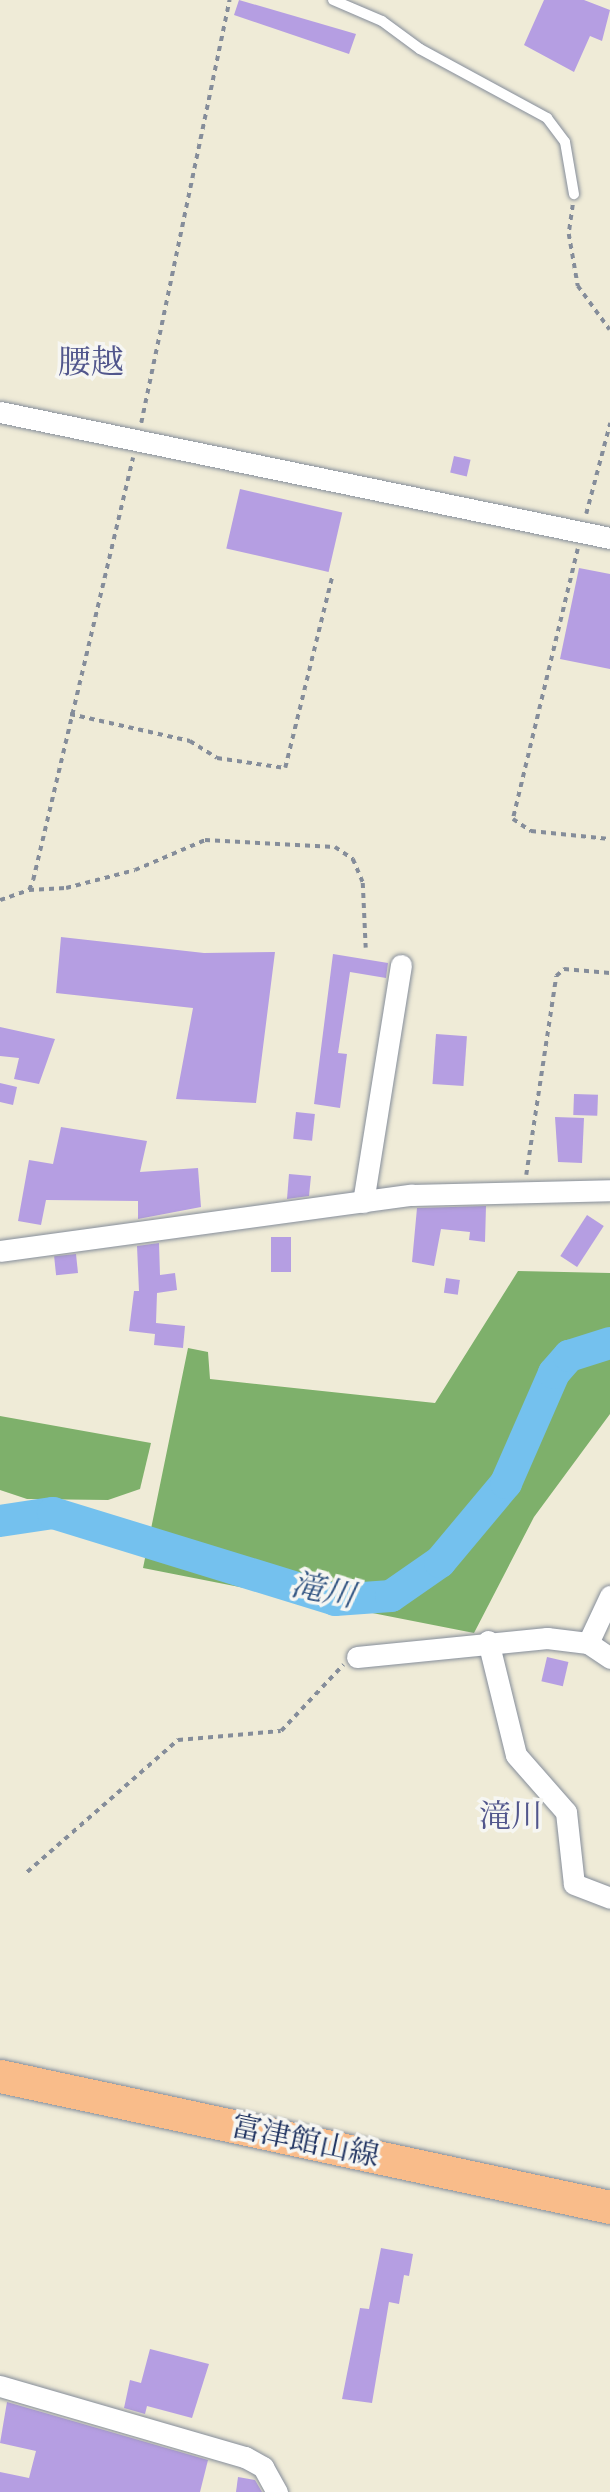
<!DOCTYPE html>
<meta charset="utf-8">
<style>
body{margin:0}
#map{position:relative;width:610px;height:2492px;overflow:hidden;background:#efebd7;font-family:Cardo,"Noto Serif JP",serif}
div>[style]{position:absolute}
.forest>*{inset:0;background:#7eb06b}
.river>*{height:32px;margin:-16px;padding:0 16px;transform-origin:16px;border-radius:16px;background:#74c1ee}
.building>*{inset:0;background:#b59ee2;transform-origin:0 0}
.path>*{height:3.5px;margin-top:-1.75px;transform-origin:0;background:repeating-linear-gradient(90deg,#858d9a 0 5px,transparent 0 10px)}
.roads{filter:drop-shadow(0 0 2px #858d9a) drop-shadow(0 0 2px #858d9a)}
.service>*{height:10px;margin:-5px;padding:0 5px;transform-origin:5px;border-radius:5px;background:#fff}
.minor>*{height:21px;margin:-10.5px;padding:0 10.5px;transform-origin:10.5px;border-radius:10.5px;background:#fff}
.primary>*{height:33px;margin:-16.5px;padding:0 16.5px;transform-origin:16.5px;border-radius:16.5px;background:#f9bc8a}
span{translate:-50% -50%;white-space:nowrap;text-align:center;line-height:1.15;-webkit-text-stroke:7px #f6f6f2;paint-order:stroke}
.street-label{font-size:30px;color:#1b2f5e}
.water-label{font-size:32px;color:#315482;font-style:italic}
.neighbourhood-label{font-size:32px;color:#51568c}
.quarter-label{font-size:33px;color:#51568c}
</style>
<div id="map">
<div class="forest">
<div style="clip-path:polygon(518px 1271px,610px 1273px,610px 1414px,534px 1517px,474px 1633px,143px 1568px,188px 1348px,208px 1352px,210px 1379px,435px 1403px)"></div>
<div style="clip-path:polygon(0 1416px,151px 1443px,140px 1489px,108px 1500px,27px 1499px,0 1490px)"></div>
</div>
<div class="river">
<div style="left:0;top:1521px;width:54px;rotate:-8.6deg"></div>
<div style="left:53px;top:1513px;width:295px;rotate:17.1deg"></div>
<div style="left:335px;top:1600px;width:56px;rotate:-4.1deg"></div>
<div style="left:391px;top:1596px;width:60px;rotate:-34.8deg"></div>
<div style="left:440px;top:1562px;width:103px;rotate:-50.1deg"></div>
<div style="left:506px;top:1483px;width:120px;rotate:-66.4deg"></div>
<div style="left:554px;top:1373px;width:23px;rotate:-49deg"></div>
<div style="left:569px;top:1356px;width:43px;rotate:-17.6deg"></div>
</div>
<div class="building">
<div style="clip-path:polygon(239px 0,356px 34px,349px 54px,234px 15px)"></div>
<div style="clip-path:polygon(544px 0,584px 0,610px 10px,602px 41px,590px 36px,574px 72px,524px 45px)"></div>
<div style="left:454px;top:456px;width:17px;height:17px;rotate:13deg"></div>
<div style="left:240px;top:489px;width:105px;height:61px;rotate:13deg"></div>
<div style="clip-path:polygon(579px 568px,610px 574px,610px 669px,560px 659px)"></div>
<div style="clip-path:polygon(61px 937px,204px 953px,275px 952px,256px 1103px,176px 1099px,193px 1008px,56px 993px)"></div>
<div style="clip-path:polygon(333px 954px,388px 963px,386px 978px,350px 972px,338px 1053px,347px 1054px,340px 1108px,314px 1104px)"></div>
<div style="clip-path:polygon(0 1027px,55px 1039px,39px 1084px,14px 1079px,19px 1058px,0 1056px)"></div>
<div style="left:436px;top:1034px;width:31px;height:50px;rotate:4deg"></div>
<div style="clip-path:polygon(0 1083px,17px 1087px,13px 1105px,0 1102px)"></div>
<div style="left:574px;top:1094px;width:24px;height:21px;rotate:2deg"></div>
<div style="left:296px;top:1112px;width:19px;height:27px;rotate:6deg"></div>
<div style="clip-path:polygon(555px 1117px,584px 1118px,582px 1163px,558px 1162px)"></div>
<div style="clip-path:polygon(61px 1127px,147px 1141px,140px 1172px,198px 1168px,201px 1207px,138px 1219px,138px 1201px,46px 1200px,41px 1225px,18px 1221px,29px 1160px,53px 1164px)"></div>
<div style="clip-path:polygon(289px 1174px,311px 1176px,309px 1196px,287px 1199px)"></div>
<div style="clip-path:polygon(486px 1206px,485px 1242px,469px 1240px,470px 1232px,441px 1229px,434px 1266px,412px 1262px,417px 1208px)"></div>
<div style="left:587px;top:1215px;width:20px;height:49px;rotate:33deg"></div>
<div style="left:271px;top:1237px;width:20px;height:35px"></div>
<div style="clip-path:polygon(159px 1243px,160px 1275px,175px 1273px,177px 1290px,157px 1293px,156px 1323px,185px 1326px,183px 1348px,154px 1345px,155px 1334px,129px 1331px,134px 1291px,139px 1291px,137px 1246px)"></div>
<div style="left:76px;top:1254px;width:19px;height:22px;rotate:84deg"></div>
<div style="left:446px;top:1278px;width:14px;height:15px;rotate:8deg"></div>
<div style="left:547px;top:1657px;width:22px;height:25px;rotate:13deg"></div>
<div style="clip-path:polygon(381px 2248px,413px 2254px,409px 2276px,404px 2275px,399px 2304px,389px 2302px,372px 2403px,342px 2399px,360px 2308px,369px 2309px)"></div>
<div style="clip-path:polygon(150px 2349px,209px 2364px,192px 2418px,147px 2406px,145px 2414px,124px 2408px,130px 2380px,141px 2383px)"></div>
<div style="clip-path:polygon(7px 2402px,208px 2460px,200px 2492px,0 2492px,0 2472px,29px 2478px,36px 2451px,0 2443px)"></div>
<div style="clip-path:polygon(238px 2477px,255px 2480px,262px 2492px,236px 2492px)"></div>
</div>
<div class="path">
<div style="left:573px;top:205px;width:29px;rotate:98deg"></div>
<div style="left:569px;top:234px;width:53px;rotate:80.2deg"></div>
<div style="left:578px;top:286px;width:54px;rotate:54deg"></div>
<div style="left:141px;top:423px;width:432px;rotate:-78.2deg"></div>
<div style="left:586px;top:514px;width:94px;rotate:-75.2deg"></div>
<div style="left:578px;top:549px;width:278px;rotate:103.5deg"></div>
<div style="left:513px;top:819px;width:22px;rotate:34deg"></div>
<div style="left:531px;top:831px;width:79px;rotate:5.8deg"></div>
<div style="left:70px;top:714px;width:123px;rotate:12.7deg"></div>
<div style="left:190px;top:741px;width:32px;rotate:32deg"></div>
<div style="left:217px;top:758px;width:69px;rotate:8.4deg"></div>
<div style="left:285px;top:768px;width:197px;rotate:-76.2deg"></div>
<div style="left:29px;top:890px;width:37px;rotate:-3deg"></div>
<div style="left:66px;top:888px;width:71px;rotate:-14.6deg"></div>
<div style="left:135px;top:870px;width:76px;rotate:-23.2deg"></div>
<div style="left:205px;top:840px;width:130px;rotate:3.1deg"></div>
<div style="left:335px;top:847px;width:22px;rotate:34deg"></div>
<div style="left:353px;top:859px;width:26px;rotate:67deg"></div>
<div style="left:363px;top:883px;width:65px;rotate:87.4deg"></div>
<div style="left:0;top:900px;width:31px;rotate:-19deg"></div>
<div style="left:29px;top:890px;width:11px;rotate:-68deg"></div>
<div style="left:33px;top:880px;width:434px;rotate:-76.7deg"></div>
<div style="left:526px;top:1175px;width:201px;rotate:-81.4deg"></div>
<div style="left:556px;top:976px;width:11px;rotate:-41deg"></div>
<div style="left:564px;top:969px;width:46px;rotate:5deg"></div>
<div style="left:27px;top:1872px;width:201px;rotate:-41.2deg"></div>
<div style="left:178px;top:1740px;width:103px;rotate:-5deg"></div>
<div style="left:281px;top:1731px;width:91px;rotate:-46.8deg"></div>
</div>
<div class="roads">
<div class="service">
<div style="left:333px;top:0;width:53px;rotate:23.2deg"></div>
<div style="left:382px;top:21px;width:47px;rotate:36.4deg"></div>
<div style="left:420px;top:49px;width:145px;rotate:28.5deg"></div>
<div style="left:547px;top:118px;width:30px;rotate:53deg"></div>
<div style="left:565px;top:142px;width:53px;rotate:80.2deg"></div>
</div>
<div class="minor">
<div style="left:0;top:412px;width:623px;rotate:11.67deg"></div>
<div style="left:363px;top:1202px;width:240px;rotate:-80.9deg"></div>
<div style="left:0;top:1251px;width:415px;rotate:-7.8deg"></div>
<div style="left:411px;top:1195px;width:199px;rotate:-1.4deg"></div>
<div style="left:488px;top:1641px;width:117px;rotate:76.2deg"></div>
<div style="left:516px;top:1755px;width:76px;rotate:48.7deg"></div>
<div style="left:566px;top:1812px;width:72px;rotate:83.7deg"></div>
<div style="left:574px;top:1884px;width:39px;rotate:21deg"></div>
<div style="left:588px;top:1643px;width:52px;rotate:-64.9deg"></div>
<div style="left:357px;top:1657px;width:191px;rotate:-5.7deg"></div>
<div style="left:547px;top:1638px;width:41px;rotate:7deg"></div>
<div style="left:588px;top:1643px;width:27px;rotate:34deg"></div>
<div style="left:0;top:2386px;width:255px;rotate:16.2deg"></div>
<div style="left:245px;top:2457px;width:21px;rotate:29deg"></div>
<div style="left:263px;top:2467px;width:29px;rotate:61deg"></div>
</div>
<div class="primary">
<div style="left:0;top:2076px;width:624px;rotate:12.12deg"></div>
</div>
</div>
<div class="street-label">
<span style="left:305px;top:2142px;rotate:12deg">富津館山線</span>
</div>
<div class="water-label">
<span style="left:323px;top:1591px;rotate:11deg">滝川</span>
</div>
<div class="neighbourhood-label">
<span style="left:511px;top:1817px">滝川</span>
</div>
<div class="quarter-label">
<span style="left:91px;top:363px">腰越</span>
</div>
</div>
